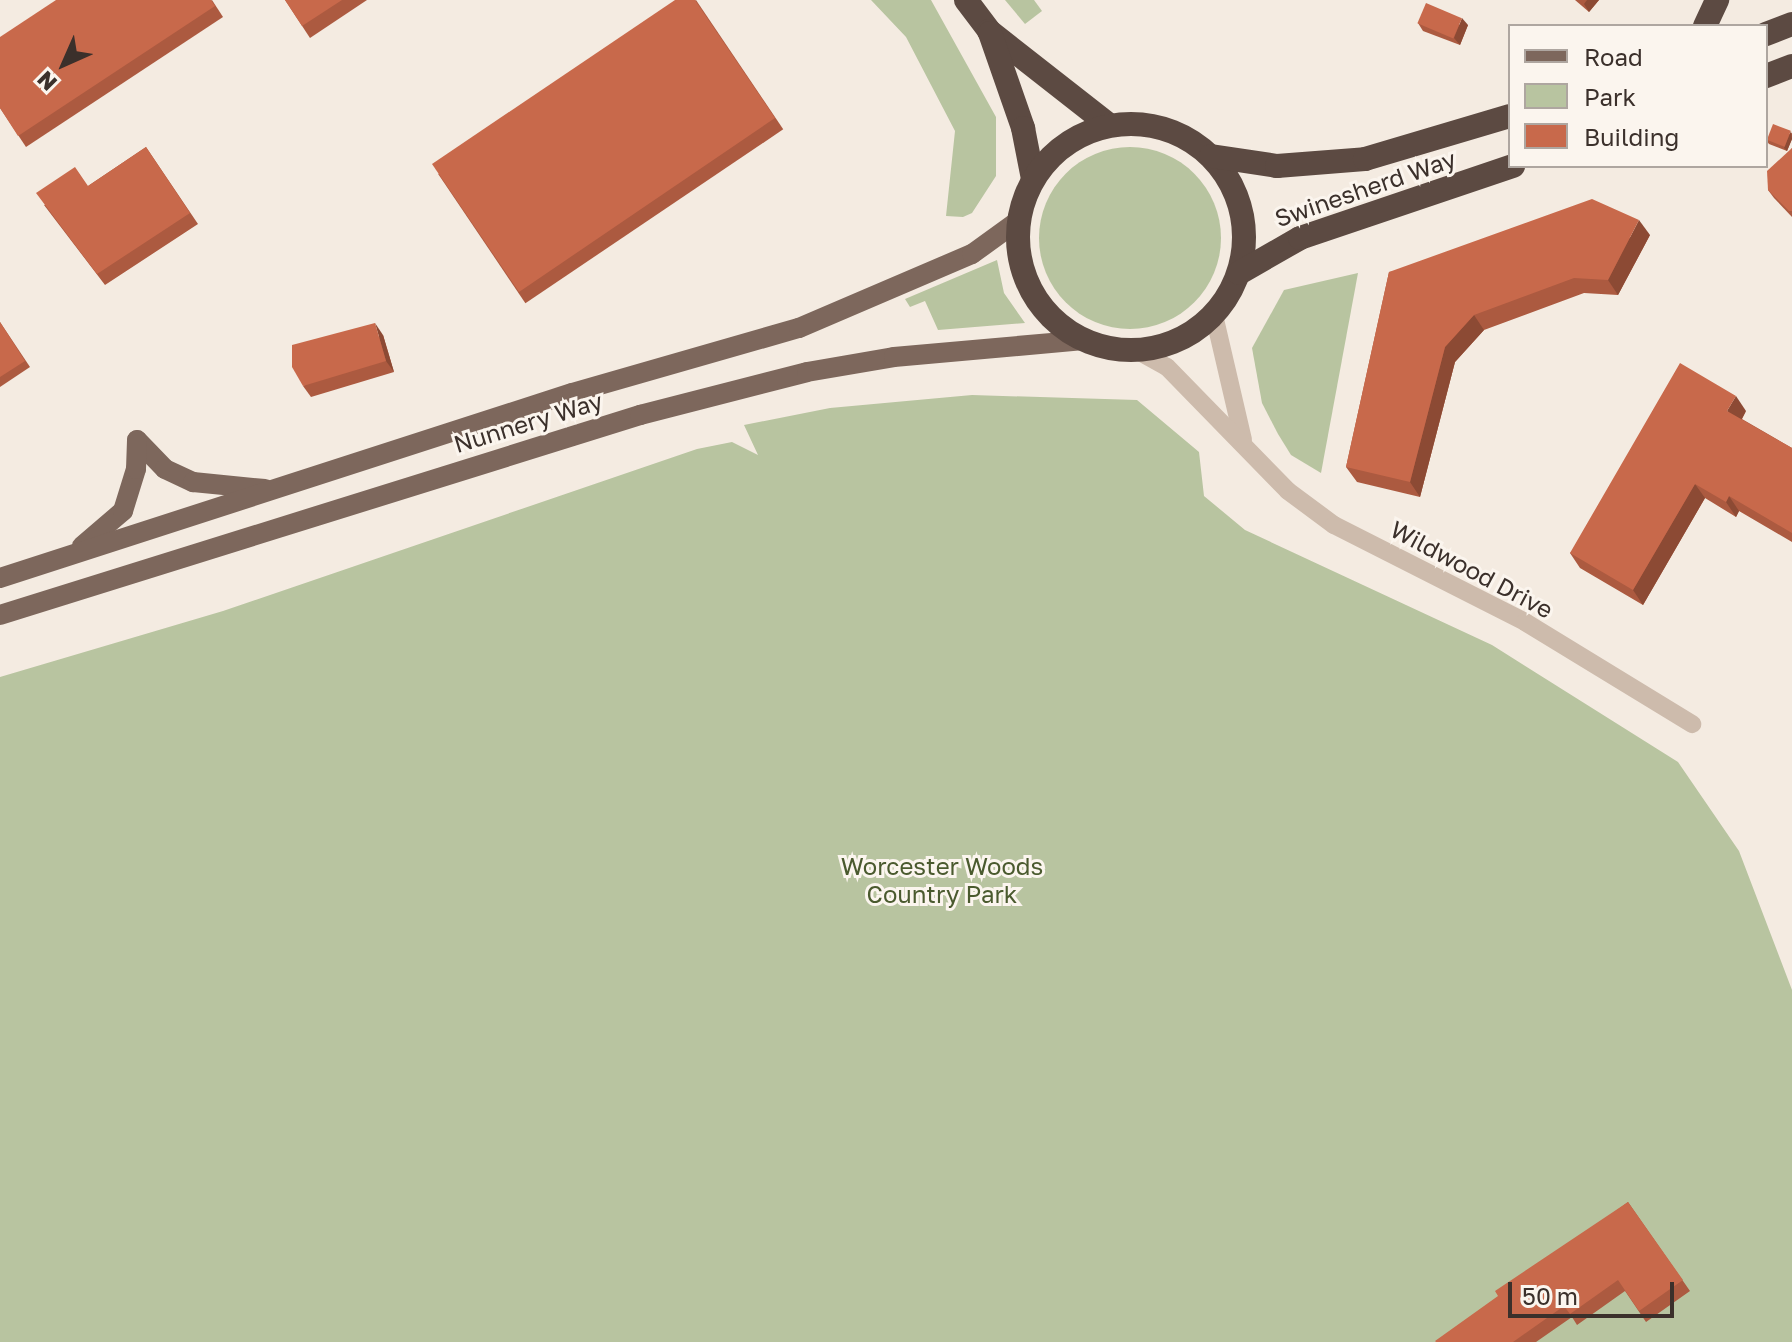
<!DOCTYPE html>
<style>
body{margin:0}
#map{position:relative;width:1792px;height:1342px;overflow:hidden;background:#f4ebe1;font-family:"Golos Text",sans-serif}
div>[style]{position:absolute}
.green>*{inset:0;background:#b8c4a0}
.round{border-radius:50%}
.street>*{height:18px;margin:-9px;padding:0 9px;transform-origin:9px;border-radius:9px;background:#cdbbac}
.primary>*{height:20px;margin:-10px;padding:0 10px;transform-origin:10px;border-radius:10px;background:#7d675c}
.highway>*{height:24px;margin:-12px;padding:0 12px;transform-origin:12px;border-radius:12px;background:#5c4a42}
.highway>.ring{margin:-12px;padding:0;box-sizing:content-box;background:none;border:24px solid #5c4a42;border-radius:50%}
.wall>*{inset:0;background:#ac5a40;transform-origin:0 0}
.shaded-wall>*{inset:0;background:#8c4a34}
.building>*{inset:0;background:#c8694b;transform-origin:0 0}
span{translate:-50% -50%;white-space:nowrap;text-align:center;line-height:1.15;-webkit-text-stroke:6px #fbf5ee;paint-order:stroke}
.street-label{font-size:24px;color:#3b302b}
.park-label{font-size:24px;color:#4a5a2e}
.legend{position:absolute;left:1508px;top:24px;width:260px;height:144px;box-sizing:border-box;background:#fbf5ee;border:2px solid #aea6a0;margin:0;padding:10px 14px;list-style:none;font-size:24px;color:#3b302b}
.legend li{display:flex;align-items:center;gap:16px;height:40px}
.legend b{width:40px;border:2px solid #aea6a0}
.north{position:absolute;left:24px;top:24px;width:80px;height:80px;-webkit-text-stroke:6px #fbf5ee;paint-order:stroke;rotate:225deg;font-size:22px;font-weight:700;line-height:32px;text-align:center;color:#3b302b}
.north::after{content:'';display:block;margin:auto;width:28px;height:36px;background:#3b302b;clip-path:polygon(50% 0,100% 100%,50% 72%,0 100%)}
.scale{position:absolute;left:1508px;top:1282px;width:166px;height:36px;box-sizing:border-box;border:4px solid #3b302b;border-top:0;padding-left:10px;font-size:24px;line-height:28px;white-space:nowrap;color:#3b302b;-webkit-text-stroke:6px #fbf5ee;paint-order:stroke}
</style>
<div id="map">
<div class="green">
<div style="clip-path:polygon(871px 0,931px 0,996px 117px,996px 176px,972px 213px,963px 217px,946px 216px,955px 131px,906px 37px)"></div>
<div style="clip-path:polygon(1005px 0,1034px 0,1042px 11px,1025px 24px)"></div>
<div class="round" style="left:1039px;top:147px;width:182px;height:182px"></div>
<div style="clip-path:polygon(997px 260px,1004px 293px,1025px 323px,938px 330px,925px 301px,910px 307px,905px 299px)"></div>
<div style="clip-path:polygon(1358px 273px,1321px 473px,1291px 455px,1278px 434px,1262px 403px,1252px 348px,1284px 290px)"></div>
<div style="clip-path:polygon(972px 395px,1137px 400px,1199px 452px,1204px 496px,1245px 530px,1492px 645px,1678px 762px,1739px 851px,1792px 990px,1792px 1342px,0 1342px,0 677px,223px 611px,697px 449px,732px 442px,758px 455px,744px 425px,830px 408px)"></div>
</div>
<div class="street">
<div style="left:1214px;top:315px;width:128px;rotate:76.9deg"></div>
<div style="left:1136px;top:350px;width:35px;rotate:29deg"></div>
<div style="left:1167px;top:367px;width:173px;rotate:45.7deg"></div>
<div style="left:1288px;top:491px;width:57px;rotate:36.5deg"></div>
<div style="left:1334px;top:525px;width:214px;rotate:26.9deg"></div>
<div style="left:1525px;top:622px;width:196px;rotate:31.4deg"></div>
</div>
<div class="primary">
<div style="left:137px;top:440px;width:40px;rotate:46deg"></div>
<div style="left:165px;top:469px;width:31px;rotate:25deg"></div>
<div style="left:193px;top:482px;width:72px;rotate:5.6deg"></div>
<div style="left:82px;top:546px;width:54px;rotate:-40.5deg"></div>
<div style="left:123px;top:511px;width:44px;rotate:-72.8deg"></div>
<div style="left:136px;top:469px;width:29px;rotate:-88deg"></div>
<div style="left:0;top:578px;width:601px;rotate:-17.92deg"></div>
<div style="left:572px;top:393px;width:236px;rotate:-16deg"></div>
<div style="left:799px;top:328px;width:188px;rotate:-23.2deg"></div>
<div style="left:972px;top:254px;width:58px;rotate:-35.9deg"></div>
<div style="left:0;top:615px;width:671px;rotate:-17.35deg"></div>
<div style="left:640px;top:415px;width:172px;rotate:-14.4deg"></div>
<div style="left:807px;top:372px;width:88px;rotate:-9.8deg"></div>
<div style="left:894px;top:357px;width:193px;rotate:-5.1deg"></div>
</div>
<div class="highway">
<div style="left:966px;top:0;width:39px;rotate:53deg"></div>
<div style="left:989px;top:31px;width:152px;rotate:38.1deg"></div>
<div style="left:1705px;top:26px;width:29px;rotate:-65deg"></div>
<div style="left:990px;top:33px;width:101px;rotate:70.8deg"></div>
<div style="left:1023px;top:128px;width:52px;rotate:78.9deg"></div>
<div style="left:1766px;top:34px;width:28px;rotate:-21deg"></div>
<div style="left:1766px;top:76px;width:28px;rotate:-21deg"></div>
<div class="ring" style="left:1018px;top:124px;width:202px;height:202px"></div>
<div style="left:1211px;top:156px;width:67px;rotate:8.6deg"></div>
<div style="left:1277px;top:166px;width:88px;rotate:-4.5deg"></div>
<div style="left:1365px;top:159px;width:151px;rotate:-16.5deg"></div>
<div style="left:1239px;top:273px;width:70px;rotate:-29.8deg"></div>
<div style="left:1300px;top:238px;width:225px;rotate:-18.7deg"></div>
</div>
<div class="wall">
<div style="clip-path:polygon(212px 0,223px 17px,26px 147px,0 108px)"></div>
<div style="clip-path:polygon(285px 0,367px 0,310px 38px)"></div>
<div style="left:696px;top:0;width:156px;height:311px;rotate:56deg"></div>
<div style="clip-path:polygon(1575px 0,1599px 0,1589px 12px)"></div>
<div style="clip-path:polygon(1418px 23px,1468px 25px,1460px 45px,1423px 31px)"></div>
<div style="clip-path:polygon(1792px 133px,1792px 139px,1787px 151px,1769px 144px,1766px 140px)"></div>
<div style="clip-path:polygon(146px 147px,198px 224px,105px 285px,44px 205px,88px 186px)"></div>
<div style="clip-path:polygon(1792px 148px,1792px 217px,1774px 198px,1768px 190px)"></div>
<div style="clip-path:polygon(1650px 235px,1618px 295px,1584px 293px,1484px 330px,1455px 362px,1420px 497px,1357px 482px,1346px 467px,1389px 272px)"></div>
<div style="clip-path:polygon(0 322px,30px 367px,0 387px)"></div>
<div style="clip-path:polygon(383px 335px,394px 372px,311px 397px,303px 386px)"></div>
<div style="clip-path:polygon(1746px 411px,1742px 419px,1792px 448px,1792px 542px,1739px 511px,1736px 517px,1705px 498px,1643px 605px,1580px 568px,1570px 553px)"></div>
<div style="clip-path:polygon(1628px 1202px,1690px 1291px,1646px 1322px,1625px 1291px,1577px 1325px,1572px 1317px,1536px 1342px,1436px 1342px)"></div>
</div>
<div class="shaded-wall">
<div style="clip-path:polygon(1587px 0,1599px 0,1589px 12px,1584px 4px)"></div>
<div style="clip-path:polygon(1462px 18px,1468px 25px,1460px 45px,1454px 38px)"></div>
<div style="clip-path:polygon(1791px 131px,1792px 139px,1787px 151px,1784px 148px)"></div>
<div style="clip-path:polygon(1639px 220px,1650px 235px,1618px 295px,1608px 280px)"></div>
<div style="clip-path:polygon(1474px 315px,1484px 330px,1455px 362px,1420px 497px,1410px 482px,1445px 347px)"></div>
<div style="clip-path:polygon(375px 323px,383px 335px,394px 372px,386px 361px)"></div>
<div style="clip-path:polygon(1736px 396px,1746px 411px,1738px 426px,1727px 411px)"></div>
<div style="clip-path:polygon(1695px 484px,1705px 498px,1643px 605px,1633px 590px)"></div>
<div style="clip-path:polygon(1729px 496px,1739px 511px,1736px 517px,1726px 502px)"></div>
</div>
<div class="building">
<div style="clip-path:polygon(56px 0,211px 0,215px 6px,18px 136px,0 108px,0 37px)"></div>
<div style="clip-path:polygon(285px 0,342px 0,302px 26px)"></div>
<div style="clip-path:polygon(675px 0,695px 0,775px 118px,519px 292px,432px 164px)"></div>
<div style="left:1426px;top:3px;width:39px;height:22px;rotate:23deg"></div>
<div style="left:1773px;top:124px;width:19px;height:17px;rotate:21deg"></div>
<div style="clip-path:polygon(146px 147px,190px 213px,97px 274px,36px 193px,75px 167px,88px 186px)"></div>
<div style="clip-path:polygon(1792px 148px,1792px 211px,1789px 211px,1768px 190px,1767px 171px)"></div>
<div style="clip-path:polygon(1592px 199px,1639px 220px,1608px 280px,1574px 278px,1474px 315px,1445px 347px,1410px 482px,1346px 467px,1389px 272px)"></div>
<div style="clip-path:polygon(0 322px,25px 361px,0 377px)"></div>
<div style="clip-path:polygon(375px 323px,386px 361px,303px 386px,292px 367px,292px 345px)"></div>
<div style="clip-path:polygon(1680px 363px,1736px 396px,1727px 411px,1792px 448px,1792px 533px,1729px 496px,1726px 502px,1695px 484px,1633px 590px,1570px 553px)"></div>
<div style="clip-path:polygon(1628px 1202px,1683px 1280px,1639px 1311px,1618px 1280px,1570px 1314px,1564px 1306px,1513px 1342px,1436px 1342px,1435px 1341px,1498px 1296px,1495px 1291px)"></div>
</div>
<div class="street-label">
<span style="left:1365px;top:188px;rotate:-19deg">Swinesherd Way</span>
<span style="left:528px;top:422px;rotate:-17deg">Nunnery Way</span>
<span style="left:1472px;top:569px;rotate:28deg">Wildwood Drive</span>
</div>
<div class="park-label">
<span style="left:942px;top:880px">Worcester Woods<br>Country Park</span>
</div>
<ul class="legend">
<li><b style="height:10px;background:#7d675c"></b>Road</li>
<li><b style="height:22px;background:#b8c4a0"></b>Park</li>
<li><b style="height:22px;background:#c8694b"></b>Building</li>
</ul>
<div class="north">N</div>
<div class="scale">50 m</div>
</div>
